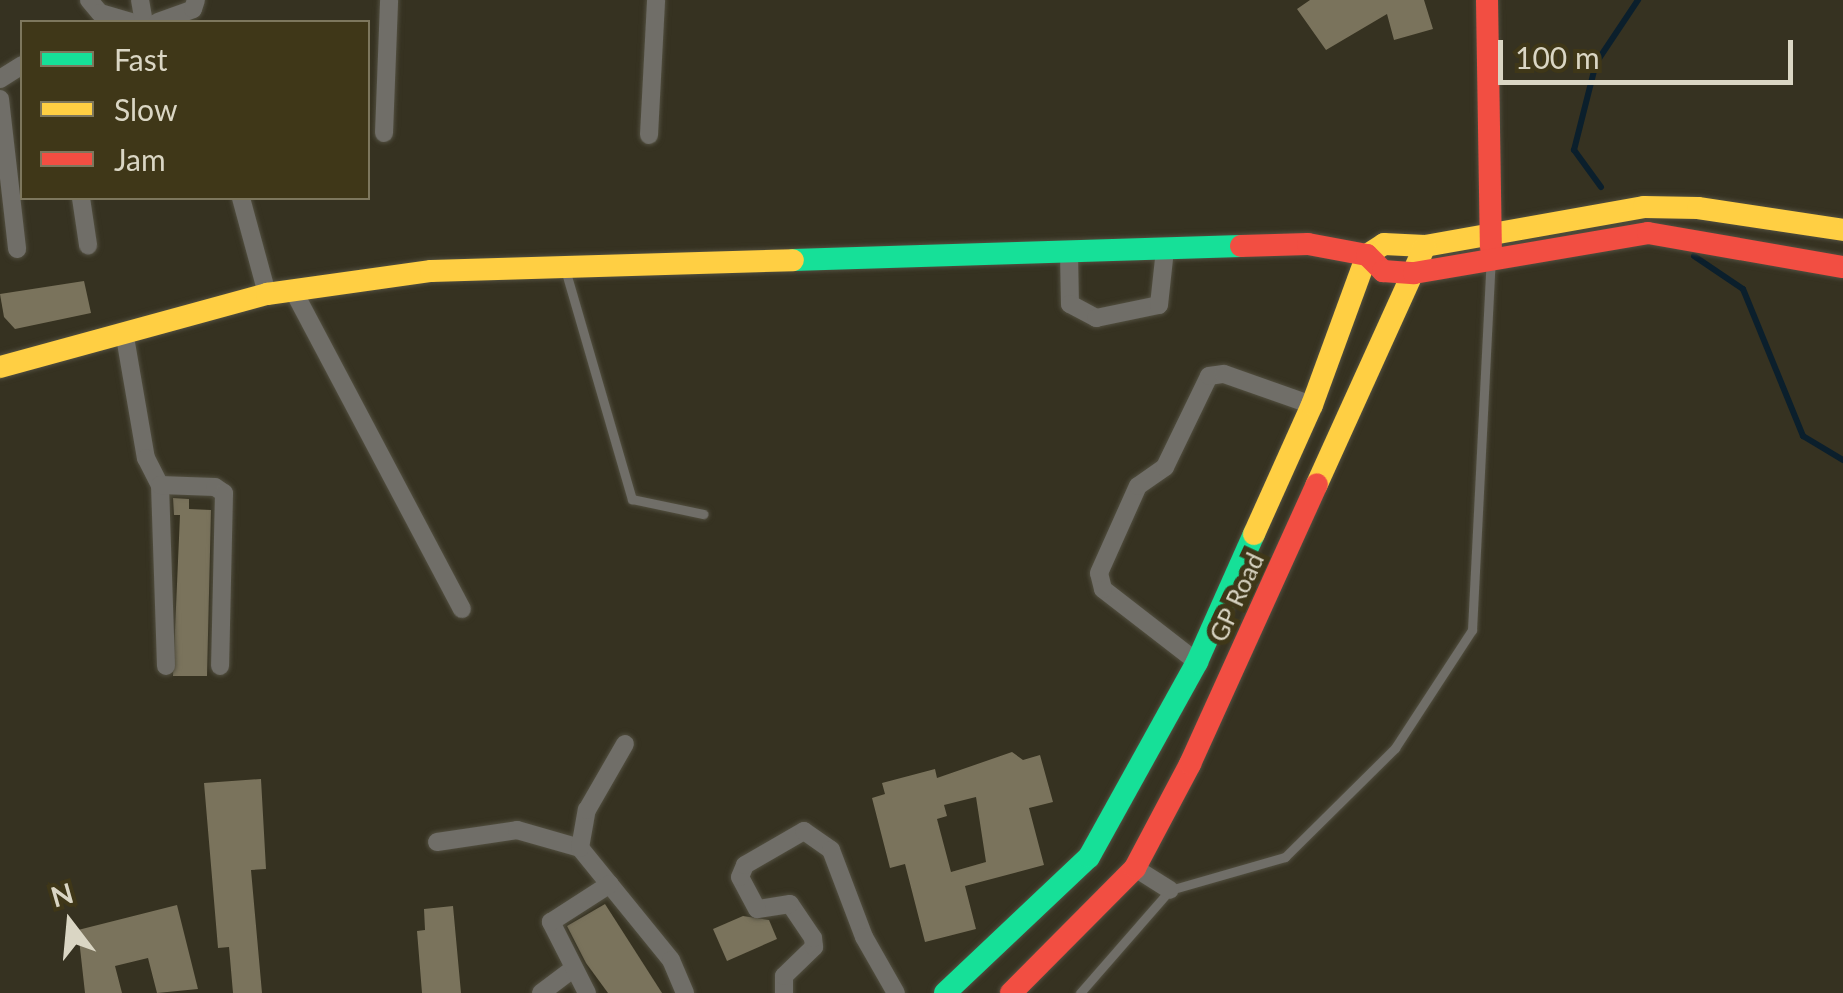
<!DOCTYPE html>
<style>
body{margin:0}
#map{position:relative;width:1843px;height:993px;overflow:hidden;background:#363221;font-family:Lato,sans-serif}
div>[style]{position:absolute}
.stream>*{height:6px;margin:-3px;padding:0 3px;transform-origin:3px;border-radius:3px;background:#0b1f2c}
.building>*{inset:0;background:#7a735c}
.roads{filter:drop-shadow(0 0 2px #524f40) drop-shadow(0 0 2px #524f40)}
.lane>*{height:9px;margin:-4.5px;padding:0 4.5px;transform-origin:4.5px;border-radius:4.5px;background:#706e68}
.street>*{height:18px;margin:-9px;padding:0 9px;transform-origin:9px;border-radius:9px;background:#706e68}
.fast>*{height:22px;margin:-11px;padding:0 11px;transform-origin:11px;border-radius:11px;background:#16e098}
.slow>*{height:22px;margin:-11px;padding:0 11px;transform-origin:11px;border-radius:11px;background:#ffcf43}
.jam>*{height:22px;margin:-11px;padding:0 11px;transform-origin:11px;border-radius:11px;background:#f24e42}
span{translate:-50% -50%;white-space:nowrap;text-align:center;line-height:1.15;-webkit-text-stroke:10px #3f3718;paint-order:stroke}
.street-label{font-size:25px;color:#dad6c4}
.legend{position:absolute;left:20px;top:20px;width:350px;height:180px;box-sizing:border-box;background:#3f3718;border:2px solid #7d775d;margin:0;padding:12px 18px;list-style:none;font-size:30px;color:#dad6c4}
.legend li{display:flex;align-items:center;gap:20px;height:50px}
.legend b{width:50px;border:2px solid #7d775d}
.north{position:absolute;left:20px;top:873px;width:100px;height:100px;-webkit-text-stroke:8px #3f3718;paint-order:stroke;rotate:344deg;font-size:28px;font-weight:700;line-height:40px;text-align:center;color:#dad6c4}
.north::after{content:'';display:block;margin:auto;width:35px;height:45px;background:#dad6c4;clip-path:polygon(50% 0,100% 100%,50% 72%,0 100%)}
.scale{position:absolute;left:1498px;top:40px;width:295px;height:45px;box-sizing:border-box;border:5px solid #dad6c4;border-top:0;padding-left:12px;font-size:30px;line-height:35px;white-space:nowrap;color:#dad6c4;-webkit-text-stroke:8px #3f3718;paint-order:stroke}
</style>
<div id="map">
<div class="stream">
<div style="left:1601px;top:187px;width:46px;rotate:-126.1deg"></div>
<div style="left:1574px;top:150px;width:90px;rotate:-75.8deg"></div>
<div style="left:1596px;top:63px;width:76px;rotate:-56.3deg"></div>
<div style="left:1694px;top:256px;width:59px;rotate:34deg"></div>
<div style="left:1743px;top:289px;width:159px;rotate:67.8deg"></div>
<div style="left:1803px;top:436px;width:47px;rotate:31deg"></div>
</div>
<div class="building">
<div style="clip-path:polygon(1310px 0,1424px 0,1433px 29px,1394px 40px,1387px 14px,1326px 50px,1297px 9px)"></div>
<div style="clip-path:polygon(84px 281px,91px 313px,15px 329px,4px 317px,0 294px)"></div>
<div style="clip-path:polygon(173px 498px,189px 499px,189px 509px,211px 510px,207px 676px,173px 676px,180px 515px,174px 515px)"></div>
<div style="clip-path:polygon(evenodd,1012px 752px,1023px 760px,1040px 755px,1053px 802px,1029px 808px,1044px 865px,965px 886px,976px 929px,925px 942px,905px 864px,890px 868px,872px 798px,885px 794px,882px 783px,935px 769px,937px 778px,1012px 752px,976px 797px,986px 862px,951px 872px,937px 819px,947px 816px,944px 805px,976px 797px)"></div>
<div style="clip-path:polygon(261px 779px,266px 869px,251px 870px,262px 993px,233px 993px,229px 947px,218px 948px,204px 783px)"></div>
<div style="clip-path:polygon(605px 904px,630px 943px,662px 993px,608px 993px,586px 963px,567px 926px)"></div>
<div style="clip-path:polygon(177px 905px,198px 989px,157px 993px,148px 958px,115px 966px,122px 993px,85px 993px,78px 930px)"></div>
<div style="clip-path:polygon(453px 906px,461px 993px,422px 993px,417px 931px,425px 930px,424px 909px)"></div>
<div style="clip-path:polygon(743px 916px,769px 920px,777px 939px,727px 961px,713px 929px)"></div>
</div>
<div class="roads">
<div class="lane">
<div style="left:565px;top:269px;width:240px;rotate:73.8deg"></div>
<div style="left:632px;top:499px;width:73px;rotate:11.9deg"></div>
<div style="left:1080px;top:993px;width:137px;rotate:-48.9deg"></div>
<div style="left:1170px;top:890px;width:120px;rotate:-16deg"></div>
<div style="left:1285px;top:857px;width:155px;rotate:-44.7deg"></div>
<div style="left:1395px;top:748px;width:141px;rotate:-56.9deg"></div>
<div style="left:1472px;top:630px;width:369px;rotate:-87.1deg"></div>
</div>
<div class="street">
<div style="left:89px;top:0;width:17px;rotate:50deg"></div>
<div style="left:100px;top:13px;width:32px;rotate:16deg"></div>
<div style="left:140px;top:0;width:22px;rotate:80deg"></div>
<div style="left:158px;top:22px;width:37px;rotate:-20deg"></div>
<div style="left:193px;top:9px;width:9px;rotate:-72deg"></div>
<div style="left:0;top:79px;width:26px;rotate:-32deg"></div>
<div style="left:0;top:99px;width:151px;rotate:83.5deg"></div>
<div style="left:384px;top:133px;width:133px;rotate:-87.8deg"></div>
<div style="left:649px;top:135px;width:135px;rotate:-87deg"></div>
<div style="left:81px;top:198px;width:48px;rotate:81.5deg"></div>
<div style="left:241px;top:198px;width:99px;rotate:74.8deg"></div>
<div style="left:1069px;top:253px;width:51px;rotate:88.9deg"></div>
<div style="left:1070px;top:304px;width:30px;rotate:28deg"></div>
<div style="left:1096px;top:318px;width:64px;rotate:-11.7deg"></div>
<div style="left:1159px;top:305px;width:55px;rotate:-83.8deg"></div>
<div style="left:293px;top:290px;width:361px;rotate:62.1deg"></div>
<div style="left:125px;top:337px;width:123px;rotate:80.2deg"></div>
<div style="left:146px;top:458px;width:30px;rotate:63deg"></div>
<div style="left:160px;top:485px;width:181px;rotate:88.1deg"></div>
<div style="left:160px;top:485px;width:55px;rotate:2.1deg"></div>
<div style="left:215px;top:487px;width:11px;rotate:34deg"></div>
<div style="left:224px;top:493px;width:173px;rotate:91.3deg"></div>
<div style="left:1197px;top:662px;width:119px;rotate:-142.2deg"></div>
<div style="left:1103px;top:589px;width:16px;rotate:-104deg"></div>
<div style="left:1099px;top:573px;width:95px;rotate:-65.9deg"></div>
<div style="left:1138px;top:486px;width:33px;rotate:-35deg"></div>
<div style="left:1165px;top:467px;width:101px;rotate:-64.2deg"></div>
<div style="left:1209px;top:376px;width:15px;rotate:-8deg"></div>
<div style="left:1224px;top:374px;width:93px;rotate:19.4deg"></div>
<div style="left:437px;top:842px;width:81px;rotate:-8.5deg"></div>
<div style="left:517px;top:830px;width:66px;rotate:15.9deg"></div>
<div style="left:580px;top:848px;width:144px;rotate:50.9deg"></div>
<div style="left:671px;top:960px;width:36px;rotate:67deg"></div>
<div style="left:580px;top:848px;width:39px;rotate:-80deg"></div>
<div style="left:587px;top:810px;width:76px;rotate:-60.1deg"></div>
<div style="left:1135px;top:868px;width:41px;rotate:32.2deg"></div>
<div style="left:541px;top:993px;width:40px;rotate:-37deg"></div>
<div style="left:587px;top:993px;width:80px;rotate:-116.9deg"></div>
<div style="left:551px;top:922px;width:70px;rotate:-32.8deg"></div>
<div style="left:784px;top:993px;width:17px;rotate:-90deg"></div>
<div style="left:784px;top:976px;width:42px;rotate:-44deg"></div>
<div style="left:814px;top:947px;width:9px;rotate:-96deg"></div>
<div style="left:813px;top:938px;width:41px;rotate:-124.1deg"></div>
<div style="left:790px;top:904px;width:33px;rotate:171deg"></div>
<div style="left:757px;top:909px;width:36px;rotate:-118deg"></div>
<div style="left:740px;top:877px;width:13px;rotate:-67deg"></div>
<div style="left:745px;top:865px;width:68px;rotate:-30deg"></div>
<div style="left:804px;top:831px;width:33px;rotate:35deg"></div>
<div style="left:831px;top:850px;width:93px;rotate:69.2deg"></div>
<div style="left:864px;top:937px;width:64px;rotate:60.3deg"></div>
</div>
<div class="fast">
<div style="left:793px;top:260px;width:448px;rotate:-1.8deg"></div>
<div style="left:945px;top:993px;width:198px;rotate:-43.4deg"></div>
<div style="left:1089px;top:857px;width:223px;rotate:-61deg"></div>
<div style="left:1197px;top:662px;width:140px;rotate:-66deg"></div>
</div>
<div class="slow">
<div style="left:1367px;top:255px;width:20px;rotate:-33deg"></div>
<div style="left:1384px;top:244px;width:41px;rotate:2.8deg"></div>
<div style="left:1425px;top:246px;width:222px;rotate:-10.1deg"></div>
<div style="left:1644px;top:207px;width:54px;rotate:1.1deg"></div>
<div style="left:1698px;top:208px;width:147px;rotate:8.6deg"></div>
<div style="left:0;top:367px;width:277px;rotate:-15.3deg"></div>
<div style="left:267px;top:294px;width:166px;rotate:-8deg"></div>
<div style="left:431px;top:271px;width:362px;rotate:-1.7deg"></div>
<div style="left:1317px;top:484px;width:261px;rotate:-65.6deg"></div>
<div style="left:1254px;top:534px;width:141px;rotate:-65.8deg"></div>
<div style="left:1312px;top:405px;width:160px;rotate:-69.9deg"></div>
</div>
<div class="jam">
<div style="left:1487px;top:0;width:247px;rotate:89.1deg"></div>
<div style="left:1241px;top:246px;width:67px;rotate:-1.7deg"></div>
<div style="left:1308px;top:244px;width:60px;rotate:10.6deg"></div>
<div style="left:1367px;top:255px;width:23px;rotate:45deg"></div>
<div style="left:1383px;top:271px;width:31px;rotate:4deg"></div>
<div style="left:1414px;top:273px;width:237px;rotate:-9.7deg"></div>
<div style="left:1648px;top:233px;width:198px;rotate:9.9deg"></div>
<div style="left:1011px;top:993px;width:176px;rotate:-45.2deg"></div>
<div style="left:1135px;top:868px;width:118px;rotate:-62.1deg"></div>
<div style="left:1190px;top:764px;width:307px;rotate:-65.6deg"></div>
</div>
</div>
<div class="street-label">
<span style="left:1236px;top:597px;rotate:-65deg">GP Road</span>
</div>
<ul class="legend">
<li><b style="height:12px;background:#16e098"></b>Fast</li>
<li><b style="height:12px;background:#ffcf43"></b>Slow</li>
<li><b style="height:12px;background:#f24e42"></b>Jam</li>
</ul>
<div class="north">N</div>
<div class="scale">100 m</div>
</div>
